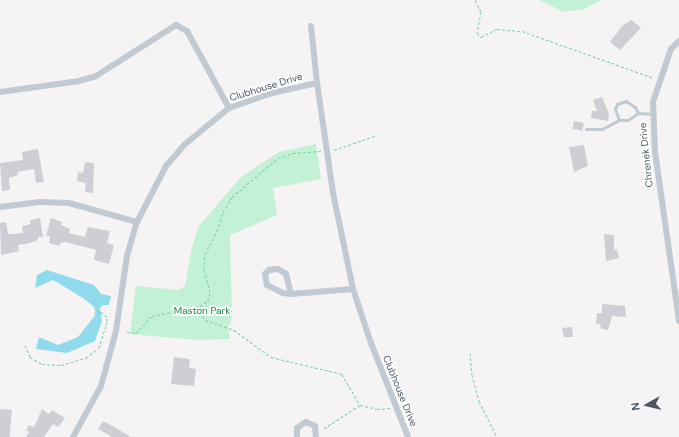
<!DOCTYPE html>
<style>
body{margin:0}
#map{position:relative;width:679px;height:437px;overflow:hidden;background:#f5f3f3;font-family:"DM Sans",sans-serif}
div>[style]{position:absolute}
.green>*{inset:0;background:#c3f1d5}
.water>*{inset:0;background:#90daee}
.building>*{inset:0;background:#cdcfd5;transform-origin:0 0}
.path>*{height:1px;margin-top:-0.5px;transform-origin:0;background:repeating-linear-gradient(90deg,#7ad0a6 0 3px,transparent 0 5px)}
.service>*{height:3px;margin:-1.5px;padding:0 1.5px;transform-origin:1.5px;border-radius:1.5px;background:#c1cad2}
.minor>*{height:6px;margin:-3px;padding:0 3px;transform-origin:3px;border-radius:3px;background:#c1cad2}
span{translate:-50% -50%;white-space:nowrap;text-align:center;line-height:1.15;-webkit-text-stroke:3.5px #fff;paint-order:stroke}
.street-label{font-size:10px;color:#4a5661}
.park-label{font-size:10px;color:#17864f}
.north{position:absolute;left:627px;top:385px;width:40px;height:40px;-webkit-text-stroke:3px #fff;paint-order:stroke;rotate:262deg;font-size:11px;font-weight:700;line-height:16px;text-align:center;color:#4a5661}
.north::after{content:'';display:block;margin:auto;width:14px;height:18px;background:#4a5661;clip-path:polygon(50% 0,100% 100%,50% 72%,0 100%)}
</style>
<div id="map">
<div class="green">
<div style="clip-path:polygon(539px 0,601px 0,584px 9px,564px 12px)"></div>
<div style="clip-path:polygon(316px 144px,321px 179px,273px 188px,277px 215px,230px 235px,232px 319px,228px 327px,230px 339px,196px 340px,130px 334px,136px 286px,178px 290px,185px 286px,192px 247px,199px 226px,241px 177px,279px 152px)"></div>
</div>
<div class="water">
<div style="clip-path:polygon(47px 270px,94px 285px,101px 294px,111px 296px,109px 305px,103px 305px,100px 308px,102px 321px,95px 341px,67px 353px,36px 349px,39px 337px,58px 345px,78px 337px,96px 314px,94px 307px,83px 298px,53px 280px,35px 288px,37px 275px)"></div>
</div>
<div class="building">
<div style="clip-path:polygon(632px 20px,641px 28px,620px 50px,610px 42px,623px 25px)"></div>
<div style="clip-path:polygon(602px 97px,609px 114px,608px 121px,591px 118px,592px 111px,597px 111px,593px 100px)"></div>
<div style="left:574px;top:121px;width:10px;height:8px;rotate:11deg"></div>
<div style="clip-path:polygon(584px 145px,588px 166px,574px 172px,569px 147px)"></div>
<div style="clip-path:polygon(38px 149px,44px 182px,36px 183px,34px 169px,17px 172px,18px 175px,9px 178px,10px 190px,2px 191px,0 163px,23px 160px,22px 152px)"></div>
<div style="clip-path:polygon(85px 162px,94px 163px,93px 193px,85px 192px,86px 183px,77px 181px,78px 172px,83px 173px)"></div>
<div style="clip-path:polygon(40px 218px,43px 237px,38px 237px,38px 240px,30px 243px,18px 245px,19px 251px,1px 255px,0 223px,6px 222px,8px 234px,13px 234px,23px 233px,22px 226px,31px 224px,30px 220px)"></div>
<div style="clip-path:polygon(51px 218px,62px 222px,61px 225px,70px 229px,69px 233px,85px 237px,88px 227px,110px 231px,107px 243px,114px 245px,109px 264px,94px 260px,96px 250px,66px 242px,61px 243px,59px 246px,49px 243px,50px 236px,46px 236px)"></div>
<div style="clip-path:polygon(604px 234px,614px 235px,614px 250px,617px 249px,619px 258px,606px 261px)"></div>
<div style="clip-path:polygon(602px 304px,625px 306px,626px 317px,612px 316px,608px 330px,601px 329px,600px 324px,596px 324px,597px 313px,602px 313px)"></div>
<div style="clip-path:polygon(572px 327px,573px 337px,564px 337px,562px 328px)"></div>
<div style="clip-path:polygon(174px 357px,190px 359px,189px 368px,196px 369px,194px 386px,171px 384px)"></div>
<div style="left:0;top:409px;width:12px;height:28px;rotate:5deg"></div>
<div style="clip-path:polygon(42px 409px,49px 414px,52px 410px,65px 418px,58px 427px,53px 424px,44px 437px,26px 437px,29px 432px,26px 430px,29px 425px,34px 427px)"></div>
<div style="clip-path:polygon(103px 421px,109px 424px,131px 437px,112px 437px,98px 429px)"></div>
</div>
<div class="path">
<div style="left:475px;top:0;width:13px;rotate:63deg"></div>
<div style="left:481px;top:12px;width:21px;rotate:101deg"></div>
<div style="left:477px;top:33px;width:6px;rotate:45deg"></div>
<div style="left:481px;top:37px;width:18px;rotate:-27deg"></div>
<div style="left:497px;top:29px;width:25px;rotate:5deg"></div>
<div style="left:522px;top:31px;width:140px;rotate:19.6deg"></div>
<div style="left:334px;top:150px;width:43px;rotate:-18.9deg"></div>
<div style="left:197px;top:307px;width:15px;rotate:58deg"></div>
<div style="left:205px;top:320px;width:31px;rotate:19deg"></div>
<div style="left:234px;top:330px;width:46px;rotate:36.1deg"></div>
<div style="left:271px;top:357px;width:73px;rotate:13.5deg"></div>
<div style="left:342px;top:374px;width:36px;rotate:60deg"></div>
<div style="left:360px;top:405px;width:44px;rotate:147deg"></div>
<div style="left:127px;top:332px;width:9px;rotate:6deg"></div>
<div style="left:136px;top:333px;width:23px;rotate:-47deg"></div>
<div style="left:152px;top:316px;width:49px;rotate:-11.8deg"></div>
<div style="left:200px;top:306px;width:9px;rotate:-32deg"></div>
<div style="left:208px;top:301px;width:9px;rotate:-77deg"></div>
<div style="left:210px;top:292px;width:24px;rotate:-105deg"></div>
<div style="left:204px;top:269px;width:15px;rotate:-86deg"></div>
<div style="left:205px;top:254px;width:26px;rotate:-62deg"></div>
<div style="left:217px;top:231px;width:20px;rotate:-72deg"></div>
<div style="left:223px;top:212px;width:17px;rotate:-59deg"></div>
<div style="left:232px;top:197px;width:60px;rotate:-40.3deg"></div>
<div style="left:278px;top:158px;width:16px;rotate:-18deg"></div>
<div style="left:293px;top:153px;width:28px;rotate:-4deg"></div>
<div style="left:25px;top:345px;width:13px;rotate:67deg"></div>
<div style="left:30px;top:357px;width:14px;rotate:30deg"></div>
<div style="left:42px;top:364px;width:19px;rotate:3deg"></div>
<div style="left:61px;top:365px;width:26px;rotate:-16deg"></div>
<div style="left:86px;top:358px;width:16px;rotate:-38deg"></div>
<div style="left:99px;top:348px;width:27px;rotate:-73deg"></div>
<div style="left:107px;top:322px;width:5px;rotate:-90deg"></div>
<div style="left:107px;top:317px;width:8px;rotate:-140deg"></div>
<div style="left:101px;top:312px;width:7px;rotate:172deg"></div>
<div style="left:470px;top:353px;width:22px;rotate:85deg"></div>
<div style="left:472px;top:375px;width:27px;rotate:75deg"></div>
<div style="left:479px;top:401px;width:40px;rotate:63.4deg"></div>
<div style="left:360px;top:405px;width:17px;rotate:13deg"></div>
<div style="left:377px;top:409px;width:13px;rotate:-4deg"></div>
</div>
<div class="service">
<div style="left:638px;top:113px;width:12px;rotate:145deg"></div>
<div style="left:628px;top:120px;width:9px;rotate:180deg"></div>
<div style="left:619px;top:120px;width:12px;rotate:-110deg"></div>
<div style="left:615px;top:109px;width:5px;rotate:-68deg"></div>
<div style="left:617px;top:104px;width:9px;rotate:-18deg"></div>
<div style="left:626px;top:101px;width:11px;rotate:34deg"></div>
<div style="left:635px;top:107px;width:7px;rotate:63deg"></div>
<div style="left:638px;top:113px;width:15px;rotate:4deg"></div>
<div style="left:586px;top:129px;width:16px"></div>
<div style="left:602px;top:129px;width:19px;rotate:-28deg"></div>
</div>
<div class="minor">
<div style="left:311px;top:26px;width:57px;rotate:84deg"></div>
<div style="left:679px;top:41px;width:11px;rotate:135deg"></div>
<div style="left:671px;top:49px;width:56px;rotate:108.8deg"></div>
<div style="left:653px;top:102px;width:50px;rotate:87.7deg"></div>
<div style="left:655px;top:152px;width:171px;rotate:81.9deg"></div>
<div style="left:0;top:92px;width:80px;rotate:-7.9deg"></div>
<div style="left:79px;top:81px;width:18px;rotate:-16deg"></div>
<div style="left:96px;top:76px;width:95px;rotate:-32.5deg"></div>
<div style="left:176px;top:25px;width:13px;rotate:29deg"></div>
<div style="left:187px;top:31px;width:88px;rotate:61.4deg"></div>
<div style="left:0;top:207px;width:40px;rotate:-7.1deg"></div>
<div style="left:40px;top:202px;width:29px;rotate:2deg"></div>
<div style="left:69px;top:203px;width:71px;rotate:15.6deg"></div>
<div style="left:291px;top:294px;width:21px;rotate:-104deg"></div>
<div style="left:286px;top:274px;width:9px;rotate:-148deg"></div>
<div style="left:278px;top:269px;width:9px;rotate:174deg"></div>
<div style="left:269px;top:270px;width:6px;rotate:135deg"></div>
<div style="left:265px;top:274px;width:11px;rotate:80deg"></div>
<div style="left:267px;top:285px;width:18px;rotate:27deg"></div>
<div style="left:283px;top:293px;width:8px;rotate:7deg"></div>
<div style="left:291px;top:294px;width:62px;rotate:-4.6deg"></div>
<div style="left:73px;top:437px;width:58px;rotate:-61.2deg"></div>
<div style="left:101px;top:386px;width:57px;rotate:-74.7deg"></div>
<div style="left:116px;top:331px;width:76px;rotate:-81.7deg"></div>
<div style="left:127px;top:256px;width:35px;rotate:-74deg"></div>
<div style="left:137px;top:222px;width:63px;rotate:-62.6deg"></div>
<div style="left:166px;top:166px;width:28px;rotate:-49deg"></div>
<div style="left:184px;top:145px;width:58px;rotate:-39.4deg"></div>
<div style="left:229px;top:108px;width:46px;rotate:-19.2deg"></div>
<div style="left:272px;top:93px;width:46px;rotate:-12.5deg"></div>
<div style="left:317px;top:83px;width:111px;rotate:81.7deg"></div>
<div style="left:333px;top:193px;width:98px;rotate:78.2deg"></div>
<div style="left:353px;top:289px;width:57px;rotate:71.6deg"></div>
<div style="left:371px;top:343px;width:101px;rotate:68.5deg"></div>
<div style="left:297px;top:437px;width:9px;rotate:-90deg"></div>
<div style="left:297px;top:428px;width:11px;rotate:-34deg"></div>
<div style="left:306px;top:422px;width:10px;rotate:24deg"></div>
<div style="left:315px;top:426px;width:11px;rotate:85deg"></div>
</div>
<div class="street-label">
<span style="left:266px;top:87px;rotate:-17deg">Clubhouse Drive</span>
<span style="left:646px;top:155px;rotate:-96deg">Chrenek Drive</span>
<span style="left:400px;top:391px;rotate:68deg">Clubhouse Drive</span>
</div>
<div class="park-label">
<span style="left:202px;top:311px">Maston Park</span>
</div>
<div class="north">N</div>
</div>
